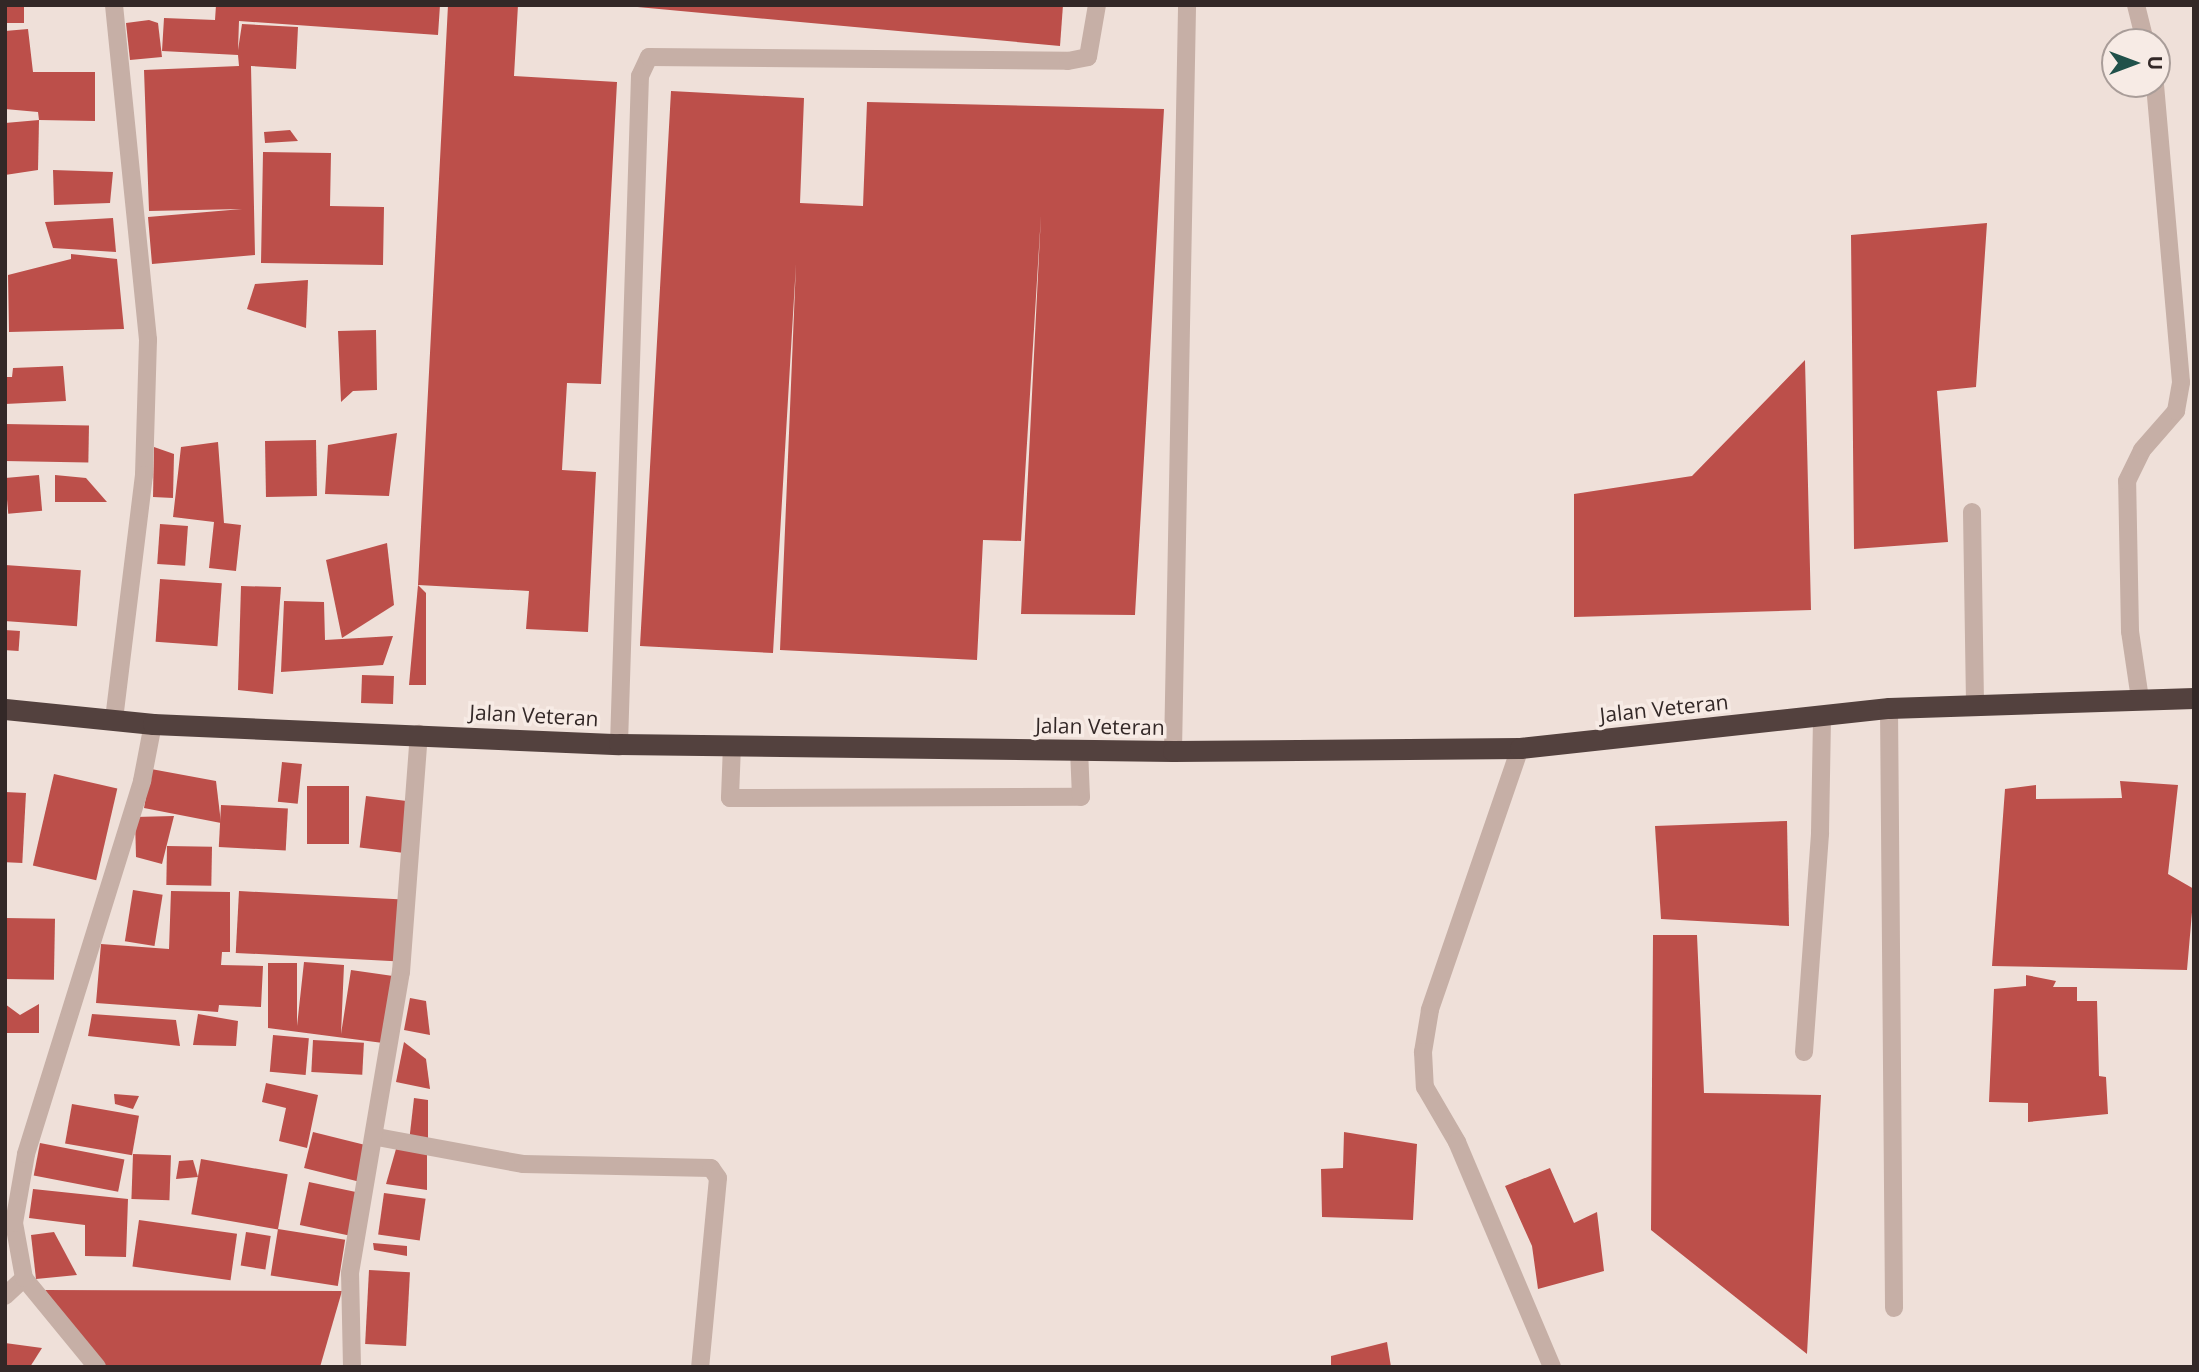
<!DOCTYPE html>
<style>
body{margin:0}
#map{position:relative;width:2199px;height:1372px;overflow:hidden;background:#efe0d9;font-family:"Open Sans",sans-serif}
div>[style]{position:absolute}
.building>*{inset:0;background:#bc4f4a;transform-origin:0 0}
.minor>*{height:18px;margin:-9px;padding:0 9px;transform-origin:9px;border-radius:9px;background:#c6afa6}
.highway>*{height:21px;margin:-10.5px;padding:0 10.5px;transform-origin:10.5px;border-radius:10.5px;background:#53413e}
span{translate:-50% -50%;white-space:nowrap;text-align:center;line-height:1.15;-webkit-text-stroke:7px #f7ebe5;paint-order:stroke}
.street-label{font-size:21px;color:#332827}
.frame{position:absolute;inset:0;border:7px solid #332827;pointer-events:none}
.north{position:absolute;left:2101px;top:28px;width:70px;height:70px;box-sizing:border-box;background:#f7ebe5;border:2px solid #a99d99;border-radius:50%;rotate:90deg;font-size:19px;font-weight:700;line-height:28px;text-align:center;color:#332827}
.north::after{content:'';display:block;margin:auto;width:24px;height:32px;background:#20514a;clip-path:polygon(50% 0,100% 100%,50% 72%,0 100%)}
</style>
<div id="map">
<div class="building">
<div style="left:5px;top:5px;width:19px;height:18px"></div>
<div style="clip-path:polygon(216px 5px,440px 5px,438px 35px,239px 21px,238px 50px,242px 24px,298px 27px,296px 69px,251px 66px,255px 255px,152px 264px,148px 217px,242px 209px,149px 211px,144px 70px,239px 66px,238px 55px,162px 51px,164px 18px,215px 20px)"></div>
<div style="clip-path:polygon(448px 5px,518px 5px,514px 76px,617px 82px,601px 384px,567px 383px,562px 470px,596px 472px,588px 632px,526px 629px,529px 591px,418px 585px)"></div>
<div style="clip-path:polygon(616px 5px,1063px 5px,1060px 46px)"></div>
<div style="clip-path:polygon(149px 20px,158px 23px,162px 57px,130px 60px,126px 23px)"></div>
<div style="clip-path:polygon(28px 29px,33px 72px,95px 72px,95px 121px,39px 120px,38px 112px,5px 109px,5px 31px)"></div>
<div style="clip-path:polygon(671px 91px,804px 98px,800px 203px,863px 206px,867px 102px,1164px 109px,1135px 615px,1021px 614px,1041px 215px,1021px 541px,983px 540px,977px 660px,780px 650px,796px 264px,773px 653px,640px 646px)"></div>
<div style="clip-path:polygon(39px 120px,38px 170px,5px 175px,5px 123px)"></div>
<div style="clip-path:polygon(290px 130px,298px 141px,265px 143px,264px 132px)"></div>
<div style="clip-path:polygon(263px 152px,331px 153px,330px 206px,384px 207px,383px 265px,261px 263px)"></div>
<div style="clip-path:polygon(53px 170px,113px 172px,110px 203px,54px 205px)"></div>
<div style="clip-path:polygon(113px 218px,116px 252px,53px 248px,45px 222px)"></div>
<div style="clip-path:polygon(1987px 223px,1976px 387px,1937px 391px,1948px 542px,1854px 549px,1851px 235px)"></div>
<div style="clip-path:polygon(71px 254px,117px 259px,124px 329px,9px 332px,8px 275px,71px 259px)"></div>
<div style="clip-path:polygon(308px 280px,306px 328px,247px 309px,255px 284px)"></div>
<div style="clip-path:polygon(376px 330px,377px 390px,353px 391px,341px 402px,338px 331px)"></div>
<div style="clip-path:polygon(1805px 360px,1811px 610px,1574px 617px,1574px 494px,1692px 476px)"></div>
<div style="clip-path:polygon(63px 366px,66px 401px,5px 404px,5px 377px,12px 377px,13px 368px)"></div>
<div style="left:5px;top:424px;width:84px;height:37px;rotate:1deg"></div>
<div style="clip-path:polygon(397px 433px,389px 496px,325px 494px,328px 445px)"></div>
<div style="left:316px;top:440px;width:56px;height:51px;rotate:89deg"></div>
<div style="clip-path:polygon(218px 442px,224px 523px,241px 525px,236px 571px,209px 568px,214px 522px,173px 517px,181px 447px)"></div>
<div style="clip-path:polygon(154px 447px,174px 454px,173px 498px,153px 497px)"></div>
<div style="left:39px;top:475px;width:36px;height:34px;rotate:85deg"></div>
<div style="clip-path:polygon(55px 475px,86px 478px,107px 502px,55px 502px)"></div>
<div style="left:160px;top:524px;width:28px;height:40px;rotate:4deg"></div>
<div style="clip-path:polygon(387px 543px,394px 605px,342px 638px,326px 560px)"></div>
<div style="left:5px;top:565px;width:76px;height:56px;rotate:4deg"></div>
<div style="left:160px;top:579px;width:62px;height:63px;rotate:4deg"></div>
<div style="clip-path:polygon(418px 585px,426px 593px,426px 685px,409px 685px)"></div>
<div style="clip-path:polygon(241px 586px,281px 587px,273px 694px,238px 690px)"></div>
<div style="clip-path:polygon(284px 601px,324px 602px,325px 640px,393px 636px,383px 665px,281px 672px)"></div>
<div style="left:5px;top:630px;width:15px;height:20px;rotate:4deg"></div>
<div style="left:362px;top:675px;width:32px;height:28px;rotate:2deg"></div>
<div style="left:282px;top:762px;width:20px;height:40px;rotate:6deg"></div>
<div style="clip-path:polygon(151px 769px,216px 781px,221px 823px,144px 808px)"></div>
<div style="left:54px;top:774px;width:65px;height:94px;rotate:13deg"></div>
<div style="clip-path:polygon(2120px 781px,2178px 785px,2168px 874px,2194px 889px,2187px 970px,1992px 966px,2005px 789px,2036px 785px,2036px 799px,2122px 798px)"></div>
<div style="left:307px;top:786px;width:42px;height:58px"></div>
<div style="left:5px;top:792px;width:21px;height:70px;rotate:3deg"></div>
<div style="left:366px;top:796px;width:43px;height:52px;rotate:7deg"></div>
<div style="left:221px;top:805px;width:67px;height:42px;rotate:3deg"></div>
<div style="clip-path:polygon(174px 816px,162px 864px,136px 857px,135px 817px)"></div>
<div style="clip-path:polygon(1787px 821px,1789px 926px,1661px 919px,1655px 826px)"></div>
<div style="left:167px;top:846px;width:45px;height:39px;rotate:1deg"></div>
<div style="left:133px;top:890px;width:30px;height:52px;rotate:9deg"></div>
<div style="clip-path:polygon(171px 891px,230px 892px,230px 952px,222px 952px,221px 965px,263px 966px,261px 1007px,219px 1005px,218px 1012px,96px 1003px,101px 944px,169px 949px)"></div>
<div style="left:239px;top:891px;width:164px;height:62px;rotate:3deg"></div>
<div style="left:5px;top:918px;width:50px;height:61px;rotate:1deg"></div>
<div style="clip-path:polygon(1653px 935px,1697px 935px,1704px 1093px,1821px 1095px,1807px 1354px,1651px 1230px)"></div>
<div style="clip-path:polygon(304px 962px,344px 965px,341px 1034px,351px 970px,393px 976px,383px 1043px,268px 1028px,268px 963px,297px 963px,297px 1026px)"></div>
<div style="clip-path:polygon(2026px 975px,2056px 981px,2053px 987px,2077px 987px,2077px 1001px,2097px 1001px,2099px 1076px,2106px 1077px,2108px 1114px,2028px 1122px,2028px 1103px,1989px 1102px,1994px 989px,2026px 986px)"></div>
<div style="clip-path:polygon(410px 998px,426px 1001px,430px 1035px,404px 1030px)"></div>
<div style="clip-path:polygon(5px 1004px,20px 1015px,39px 1004px,39px 1033px,5px 1033px)"></div>
<div style="clip-path:polygon(92px 1014px,176px 1020px,180px 1046px,88px 1036px)"></div>
<div style="clip-path:polygon(198px 1014px,238px 1021px,236px 1046px,193px 1045px)"></div>
<div style="left:273px;top:1035px;width:36px;height:37px;rotate:5deg"></div>
<div style="left:313px;top:1040px;width:51px;height:32px;rotate:3deg"></div>
<div style="clip-path:polygon(404px 1042px,426px 1059px,430px 1089px,396px 1082px)"></div>
<div style="clip-path:polygon(266px 1083px,318px 1095px,307px 1148px,279px 1141px,286px 1108px,262px 1102px)"></div>
<div style="clip-path:polygon(114px 1094px,139px 1096px,133px 1109px,115px 1104px)"></div>
<div style="clip-path:polygon(414px 1098px,428px 1100px,428px 1143px,409px 1142px)"></div>
<div style="left:72px;top:1104px;width:68px;height:40px;rotate:10deg"></div>
<div style="left:313px;top:1132px;width:57px;height:37px;rotate:14deg"></div>
<div style="clip-path:polygon(1344px 1132px,1417px 1144px,1413px 1220px,1322px 1217px,1321px 1169px,1343px 1168px)"></div>
<div style="left:40px;top:1143px;width:86px;height:33px;rotate:11deg"></div>
<div style="clip-path:polygon(396px 1149px,427px 1153px,427px 1190px,386px 1184px)"></div>
<div style="left:133px;top:1154px;width:38px;height:45px;rotate:2deg"></div>
<div style="left:201px;top:1159px;width:88px;height:56px;rotate:10deg"></div>
<div style="clip-path:polygon(193px 1160px,198px 1177px,176px 1179px,179px 1161px)"></div>
<div style="clip-path:polygon(1550px 1168px,1574px 1223px,1597px 1212px,1604px 1271px,1538px 1289px,1532px 1246px,1505px 1186px)"></div>
<div style="left:309px;top:1182px;width:55px;height:44px;rotate:12deg"></div>
<div style="clip-path:polygon(33px 1189px,128px 1199px,126px 1257px,85px 1256px,85px 1225px,29px 1218px)"></div>
<div style="left:384px;top:1193px;width:42px;height:42px;rotate:8deg"></div>
<div style="left:139px;top:1220px;width:99px;height:47px;rotate:8deg"></div>
<div style="left:278px;top:1229px;width:68px;height:47px;rotate:9deg"></div>
<div style="clip-path:polygon(54px 1232px,77px 1275px,36px 1279px,31px 1235px)"></div>
<div style="left:246px;top:1232px;width:25px;height:34px;rotate:9deg"></div>
<div style="clip-path:polygon(373px 1243px,407px 1246px,407px 1256px,374px 1250px)"></div>
<div style="left:369px;top:1270px;width:41px;height:74px;rotate:3deg"></div>
<div style="clip-path:polygon(45px 1290px,342px 1291px,320px 1367px,102px 1367px)"></div>
<div style="clip-path:polygon(1387px 1342px,1391px 1367px,1331px 1367px,1331px 1356px)"></div>
<div style="clip-path:polygon(5px 1343px,42px 1348px,30px 1367px,5px 1367px)"></div>
</div>
<div class="minor">
<div style="left:114px;top:5px;width:337px;rotate:84.2deg"></div>
<div style="left:148px;top:340px;width:135px;rotate:91.7deg"></div>
<div style="left:144px;top:475px;width:247px;rotate:97deg"></div>
<div style="left:2136px;top:5px;width:38px;rotate:76deg"></div>
<div style="left:1972px;top:512px;width:193px;rotate:89.1deg"></div>
<div style="left:2140px;top:699px;width:69px;rotate:-98.4deg"></div>
<div style="left:2130px;top:631px;width:150px;rotate:-91.1deg"></div>
<div style="left:2127px;top:481px;width:34px;rotate:-64deg"></div>
<div style="left:2142px;top:450px;width:52px;rotate:-48.9deg"></div>
<div style="left:2176px;top:411px;width:29px;rotate:-80deg"></div>
<div style="left:2181px;top:382px;width:299px;rotate:-95deg"></div>
<div style="left:1889px;top:708px;width:600px;rotate:89.52deg"></div>
<div style="left:619px;top:744px;width:668px;rotate:-88.2deg"></div>
<div style="left:640px;top:76px;width:21px;rotate:-65deg"></div>
<div style="left:649px;top:57px;width:419px;rotate:0.5deg"></div>
<div style="left:1068px;top:61px;width:20px;rotate:-11deg"></div>
<div style="left:1088px;top:57px;width:53px;rotate:-80.2deg"></div>
<div style="left:732px;top:745px;width:53px;rotate:92.2deg"></div>
<div style="left:730px;top:798px;width:351px;rotate:-0.2deg"></div>
<div style="left:1081px;top:797px;width:47px;rotate:-92.4deg"></div>
<div style="left:1520px;top:748px;width:277px;rotate:109deg"></div>
<div style="left:1430px;top:1010px;width:43px;rotate:99.5deg"></div>
<div style="left:1423px;top:1052px;width:35px;rotate:87deg"></div>
<div style="left:1425px;top:1087px;width:64px;rotate:59.8deg"></div>
<div style="left:1457px;top:1142px;width:244px;rotate:67.1deg"></div>
<div style="left:1173px;top:751px;width:746px;rotate:-88.92deg"></div>
<div style="left:1804px;top:1052px;width:220px;rotate:-85.8deg"></div>
<div style="left:1820px;top:833px;width:118px;rotate:-89deg"></div>
<div style="left:377px;top:1137px;width:148px;rotate:10.5deg"></div>
<div style="left:523px;top:1164px;width:188px;rotate:1.2deg"></div>
<div style="left:711px;top:1168px;width:12px;rotate:55deg"></div>
<div style="left:718px;top:1178px;width:190px;rotate:95.4deg"></div>
<div style="left:5px;top:1296px;width:26px;rotate:-43deg"></div>
<div style="left:97px;top:1367px;width:115px;rotate:-129.4deg"></div>
<div style="left:24px;top:1278px;width:56px;rotate:-100.3deg"></div>
<div style="left:14px;top:1223px;width:70px;rotate:-80.1deg"></div>
<div style="left:26px;top:1154px;width:391px;rotate:-72.7deg"></div>
<div style="left:142px;top:781px;width:58px;rotate:-79.1deg"></div>
<div style="left:352px;top:1367px;width:94px;rotate:-91.2deg"></div>
<div style="left:350px;top:1273px;width:305px;rotate:-80.4deg"></div>
<div style="left:401px;top:972px;width:239px;rotate:-85.7deg"></div>
</div>
<div class="highway">
<div style="left:5px;top:709px;width:149px;rotate:5.8deg"></div>
<div style="left:153px;top:724px;width:466px;rotate:2.5deg"></div>
<div style="left:619px;top:744px;width:554px;rotate:0.72deg"></div>
<div style="left:1173px;top:751px;width:347px;rotate:-0.5deg"></div>
<div style="left:1520px;top:748px;width:371px;rotate:-6.2deg"></div>
<div style="left:1889px;top:708px;width:305px;rotate:-1.9deg"></div>
</div>
<div class="street-label">
<span style="left:1664px;top:708px;rotate:-6deg">Jalan Veteran</span>
<span style="left:534px;top:715px;rotate:3deg">Jalan Veteran</span>
<span style="left:1100px;top:726px;rotate:1deg">Jalan Veteran</span>
</div>
<div class="frame"></div>
<div class="north">U</div>
</div>
